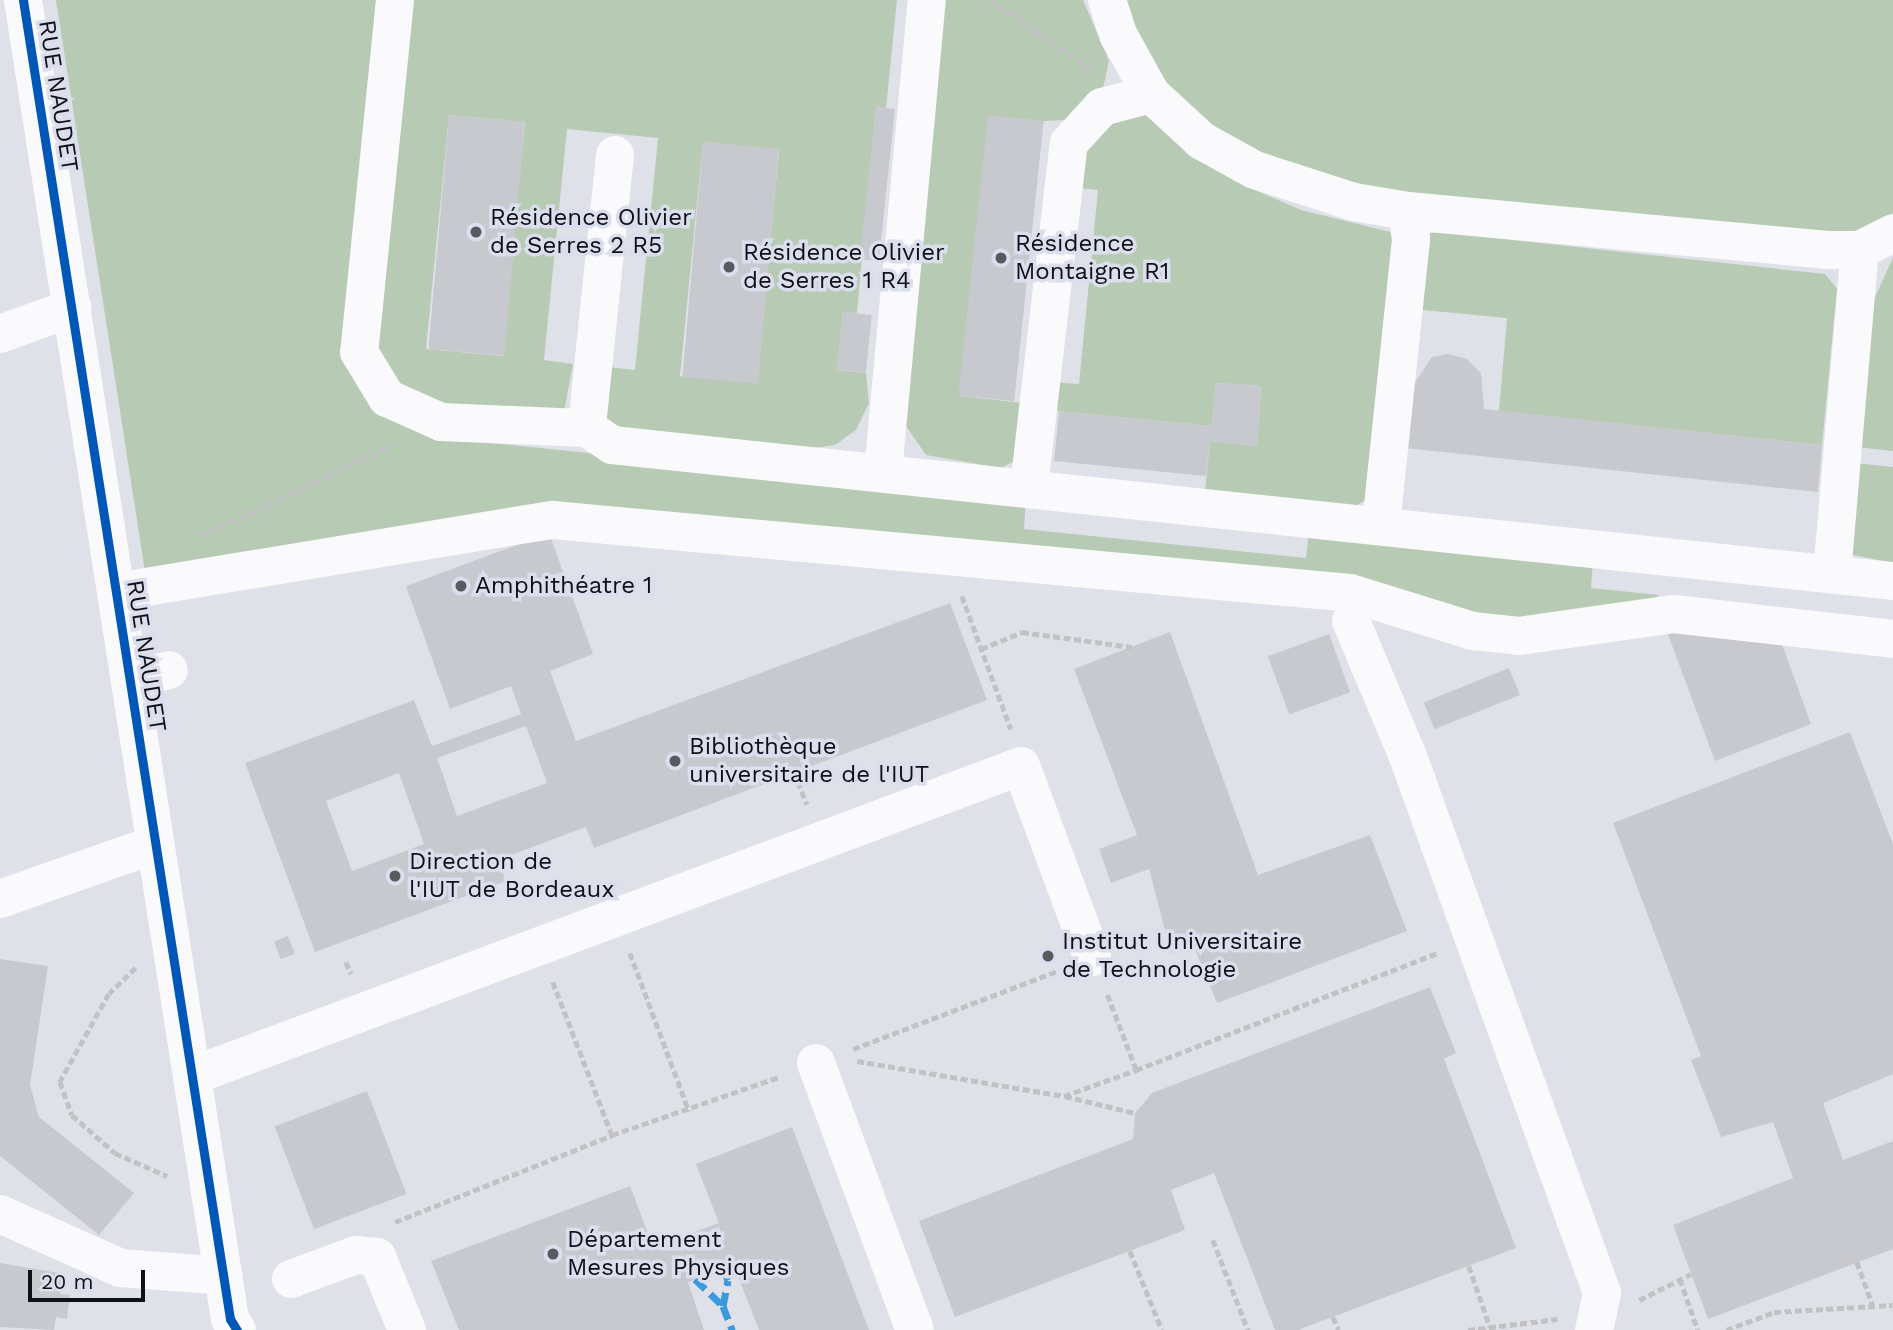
<!DOCTYPE html>
<meta charset="utf-8">
<style>
body{margin:0}
#map{position:relative;width:1893px;height:1330px;overflow:hidden;background:#dfe1e9;font-family:"Work Sans",sans-serif}
div>[style]{position:absolute}
.green>*{inset:0;background:#b7cab4}
.building>*{inset:0;background:#c7c9ce;transform-origin:0 0}
.path>*{height:4.5px;margin-top:-2.25px;transform-origin:0;background:repeating-linear-gradient(90deg,#c2c2c4 0 7px,transparent 0 10.5px)}
.minor>*{height:38px;margin:-19px;padding:0 19px;transform-origin:19px;border-radius:19px;background:#fafafc}
.quiet>*{height:7px;margin-top:-3.5px;transform-origin:0;background:repeating-linear-gradient(90deg,#3a9adf 0 14px,transparent 0 21px)}
.cycleway>*{height:9px;margin:-4.5px;padding:0 4.5px;transform-origin:4.5px;border-radius:4.5px;background:#0057b8}
.dots>*{width:19px;height:19px;translate:-50% -50%;box-sizing:border-box;border:4px solid #dbdeed;border-radius:50%}
span{translate:-50% -50%;white-space:nowrap;text-align:center;line-height:1.15;-webkit-text-stroke:7px #dbdeed;paint-order:stroke}
.street-label{font-size:24px;color:#101116}
.poi-label{font-size:24px;color:#101116}
.left{translate:0 -50%;text-align:left}
.scale{position:absolute;left:28px;top:1270px;width:117px;height:32px;box-sizing:border-box;border:4px solid #101116;border-top:0;padding-left:9px;font-size:21px;line-height:24px;white-space:nowrap;color:#101116;-webkit-text-stroke:5px #dbdeed;paint-order:stroke}
</style>
<div id="map">
<div class="green">
<div style="clip-path:polygon(56px 0,376px 0,348px 356px,492px 443px,1026px 498px,1024px 529px,1306px 558px,1309px 531px,1593px 560px,1591px 588px,1659px 595px,1641px 607px,1528px 625px,574px 504px,146px 578px)"></div>
<div style="clip-path:polygon(evenodd,404px 0,897px 0,886px 108px,876px 107px,857px 313px,843px 312px,837px 370px,866px 373px,869px 403px,856px 430px,835px 445px,813px 448px,611px 427px,604px 419px,608px 367px,635px 370px,658px 138px,567px 129px,544px 360px,573px 364px,563px 417px,424px 407px,372px 369px,404px 0,449px 115px,525px 122px,502px 356px,426px 349px,449px 115px,404px 0,703px 142px,779px 150px,757px 383px,680px 376px,703px 142px)"></div>
<div style="clip-path:polygon(942px 0,1083px 0,1109px 61px,1101px 97px,1065px 120px,1044px 121px,960px 396px,1023px 403px,1015px 461px,1001px 468px,926px 455px,906px 426px)"></div>
<div style="clip-path:polygon(1117px 0,1893px 0,1893px 213px,1869px 232px,1836px 243px,1345px 191px,1249px 157px,1152px 77px)"></div>
<div style="clip-path:polygon(1145px 115px,1234px 181px,1301px 210px,1390px 232px,1394px 243px,1365px 500px,1356px 506px,1205px 491px,1210px 441px,1257px 446px,1261px 386px,1216px 383px,1212px 426px,1048px 410px,1051px 382px,1079px 384px,1098px 190px,1071px 187px,1076px 166px,1102px 126px)"></div>
<div style="clip-path:polygon(1439px 232px,1825px 274px,1837px 289px,1822px 445px,1499px 411px,1507px 318px,1413px 309px,1425px 234px)"></div>
<div style="clip-path:polygon(1893px 257px,1893px 451px,1857px 447px,1873px 302px)"></div>
<div style="clip-path:polygon(1855px 463px,1893px 467px,1893px 563px,1849px 554px)"></div>
</div>
<div class="building">
<div style="left:876px;top:107px;width:19px;height:153px;rotate:6deg"></div>
<div style="left:449px;top:115px;width:76px;height:235px;rotate:5deg"></div>
<div style="left:988px;top:115px;width:56px;height:282px;rotate:6deg"></div>
<div style="left:703px;top:142px;width:76px;height:236px;rotate:5deg"></div>
<div style="left:843px;top:312px;width:29px;height:58px;rotate:6deg"></div>
<div style="clip-path:polygon(1448px 354px,1467px 359px,1481px 373px,1484px 409px,1822px 445px,1818px 492px,1405px 448px,1410px 390px,1432px 357px)"></div>
<div style="clip-path:polygon(1216px 383px,1261px 386px,1257px 446px,1210px 441px,1206px 476px,1054px 461px,1059px 411px,1212px 426px)"></div>
<div style="clip-path:polygon(evenodd,549px 533px,593px 654px,550px 671px,576px 741px,950px 603px,987px 700px,594px 848px,586px 827px,498px 860px,506px 881px,315px 952px,245px 763px,414px 700px,432px 746px,521px 714px,511px 686px,450px 709px,406px 586px,549px 533px,526px 726px,547px 783px,457px 816px,437px 758px,526px 726px,549px 533px,399px 773px,424px 844px,352px 871px,326px 801px,399px 773px)"></div>
<div style="clip-path:polygon(1666px 629px,1779px 636px,1811px 724px,1715px 761px)"></div>
<div style="clip-path:polygon(1170px 632px,1258px 875px,1370px 835px,1407px 931px,1217px 1003px,1194px 947px,1171px 953px,1149px 869px,1111px 883px,1099px 849px,1137px 835px,1074px 669px)"></div>
<div style="left:1329px;top:634px;width:62px;height:65px;rotate:70deg"></div>
<div style="left:1509px;top:668px;width:29px;height:92px;rotate:68deg"></div>
<div style="clip-path:polygon(1850px 732px,1893px 844px,1893px 1074px,1823px 1103px,1843px 1160px,1893px 1141px,1893px 1249px,1708px 1319px,1673px 1225px,1793px 1178px,1773px 1122px,1721px 1137px,1691px 1060px,1701px 1056px,1613px 823px)"></div>
<div style="left:288px;top:936px;width:19px;height:15px;rotate:69deg"></div>
<div style="clip-path:polygon(0 959px,48px 966px,30px 1085px,39px 1117px,134px 1193px,99px 1235px,0 1156px)"></div>
<div style="clip-path:polygon(1430px 987px,1456px 1053px,1444px 1059px,1516px 1248px,1298px 1330px,1275px 1330px,1214px 1173px,1171px 1190px,1185px 1230px,955px 1317px,919px 1221px,1133px 1139px,1135px 1113px,1152px 1093px)"></div>
<div style="left:367px;top:1091px;width:110px;height:99px;rotate:69deg"></div>
<div style="clip-path:polygon(792px 1127px,869px 1330px,759px 1330px,734px 1266px,688px 1282px,704px 1330px,459px 1330px,431px 1261px,630px 1186px,653px 1247px,719px 1223px,696px 1164px)"></div>
<div style="clip-path:polygon(0 1263px,64px 1274px,60px 1294px,70px 1295px,67px 1319px,56px 1317px,54px 1330px,0 1327px)"></div>
</div>
<div class="path">
<div style="left:990px;top:0;width:122px;rotate:34.3deg"></div>
<div style="left:201px;top:536px;width:212px;rotate:-25.4deg"></div>
<div style="left:962px;top:596px;width:142px;rotate:69.8deg"></div>
<div style="left:981px;top:649px;width:44px;rotate:-22.5deg"></div>
<div style="left:1022px;top:632px;width:111px;rotate:7.8deg"></div>
<div style="left:794px;top:772px;width:35px;rotate:68deg"></div>
<div style="left:630px;top:953px;width:169px;rotate:69.5deg"></div>
<div style="left:346px;top:962px;width:13px;rotate:67deg"></div>
<div style="left:136px;top:968px;width:37px;rotate:136deg"></div>
<div style="left:109px;top:994px;width:101px;rotate:119.1deg"></div>
<div style="left:60px;top:1082px;width:35px;rotate:70deg"></div>
<div style="left:72px;top:1115px;width:57px;rotate:41.5deg"></div>
<div style="left:115px;top:1153px;width:57px;rotate:23.9deg"></div>
<div style="left:553px;top:982px;width:164px;rotate:68.9deg"></div>
<div style="left:612px;top:1135px;width:177px;rotate:-19.2deg"></div>
<div style="left:853px;top:1049px;width:218px;rotate:-20.9deg"></div>
<div style="left:857px;top:1061px;width:210px;rotate:9.6deg"></div>
<div style="left:1064px;top:1096px;width:77px;rotate:-19.9deg"></div>
<div style="left:1136px;top:1070px;width:84px;rotate:-111deg"></div>
<div style="left:1136px;top:1070px;width:323px;rotate:-21.2deg"></div>
<div style="left:1065px;top:1096px;width:72px;rotate:13.7deg"></div>
<div style="left:395px;top:1222px;width:234px;rotate:-21.8deg"></div>
<div style="left:1213px;top:1240px;width:97px;rotate:68.7deg"></div>
<div style="left:1130px;top:1251px;width:85px;rotate:67.9deg"></div>
<div style="left:1857px;top:1262px;width:47px;rotate:70deg"></div>
<div style="left:1469px;top:1266px;width:65px;rotate:71deg"></div>
<div style="left:1680px;top:1279px;width:54px;rotate:70.6deg"></div>
<div style="left:1639px;top:1300px;width:58px;rotate:-26.6deg"></div>
<div style="left:1333px;top:1317px;width:14px;rotate:65deg"></div>
<div style="left:1468px;top:1330px;width:90px;rotate:-7deg"></div>
<div style="left:1726px;top:1330px;width:51px;rotate:-20.6deg"></div>
<div style="left:1774px;top:1312px;width:119px;rotate:-3.4deg"></div>
</div>
<div class="minor">
<div style="left:23px;top:0;width:1335px;rotate:81.08deg"></div>
<div style="left:230px;top:1319px;width:13px;rotate:58deg"></div>
<div style="left:395px;top:0;width:354px;rotate:95.8deg"></div>
<div style="left:359px;top:352px;width:54px;rotate:58.7deg"></div>
<div style="left:387px;top:398px;width:59px;rotate:24deg"></div>
<div style="left:441px;top:422px;width:146px;rotate:2.4deg"></div>
<div style="left:1107px;top:0;width:38px;rotate:72deg"></div>
<div style="left:1119px;top:36px;width:66px;rotate:61.1deg"></div>
<div style="left:615px;top:155px;width:274px;rotate:95.9deg"></div>
<div style="left:587px;top:428px;width:30px;rotate:34deg"></div>
<div style="left:612px;top:445px;width:1288px;rotate:6.06deg"></div>
<div style="left:0;top:334px;width:77px;rotate:-19.9deg"></div>
<div style="left:883px;top:472px;width:474px;rotate:-84.7deg"></div>
<div style="left:1029px;top:487px;width:346px;rotate:-83.4deg"></div>
<div style="left:1069px;top:143px;width:49px;rotate:-47.5deg"></div>
<div style="left:1102px;top:107px;width:51px;rotate:-14.9deg"></div>
<div style="left:1151px;top:94px;width:69px;rotate:42.7deg"></div>
<div style="left:1202px;top:141px;width:60px;rotate:28.7deg"></div>
<div style="left:1255px;top:170px;width:104px;rotate:17.9deg"></div>
<div style="left:1354px;top:202px;width:55px;rotate:9.5deg"></div>
<div style="left:1408px;top:211px;width:419px;rotate:5.3deg"></div>
<div style="left:1825px;top:250px;width:35px"></div>
<div style="left:1860px;top:250px;width:37px;rotate:-27deg"></div>
<div style="left:1381px;top:525px;width:287px;rotate:-84deg"></div>
<div style="left:1411px;top:240px;width:29px;rotate:-96deg"></div>
<div style="left:1832px;top:574px;width:325px;rotate:-85.1deg"></div>
<div style="left:116px;top:592px;width:443px;rotate:-9.4deg"></div>
<div style="left:553px;top:520px;width:800px;rotate:5.23deg"></div>
<div style="left:1350px;top:593px;width:129px;rotate:17.2deg"></div>
<div style="left:1473px;top:631px;width:46px;rotate:6.2deg"></div>
<div style="left:1519px;top:636px;width:157px;rotate:-8.1deg"></div>
<div style="left:1674px;top:614px;width:220px;rotate:6.5deg"></div>
<div style="left:1351px;top:621px;width:144px;rotate:67.2deg"></div>
<div style="left:1407px;top:754px;width:573px;rotate:70.11deg"></div>
<div style="left:1602px;top:1293px;width:38px;rotate:102deg"></div>
<div style="left:130px;top:680px;width:40px;rotate:-14.4deg"></div>
<div style="left:0;top:899px;width:165px;rotate:-19.4deg"></div>
<div style="left:816px;top:1063px;width:285px;rotate:69.7deg"></div>
<div style="left:192px;top:1076px;width:885px;rotate:-20.5deg"></div>
<div style="left:1021px;top:766px;width:204px;rotate:69.6deg"></div>
<div style="left:0;top:1214px;width:133px;rotate:24.1deg"></div>
<div style="left:121px;top:1268px;width:103px;rotate:4.4deg"></div>
<div style="left:291px;top:1279px;width:69px;rotate:-20.3deg"></div>
<div style="left:356px;top:1255px;width:21px;rotate:5deg"></div>
<div style="left:377px;top:1257px;width:79px;rotate:67.7deg"></div>
</div>
<div class="quiet">
<div style="left:695px;top:1279px;width:39px;rotate:44deg"></div>
<div style="left:723px;top:1306px;width:26px;rotate:69deg"></div>
<div style="left:723px;top:1306px;width:26px;rotate:-79deg"></div>
<div style="left:728px;top:1280px;width:11px;rotate:-112deg"></div>
</div>
<div class="cycleway">
<div style="left:23px;top:0;width:1335px;rotate:81.08deg"></div>
<div style="left:230px;top:1319px;width:13px;rotate:58deg"></div>
</div>
<div class="dots">
<div style="left:476px;top:232px;background:#585a60"></div>
<div style="left:1001px;top:258px;background:#585a60"></div>
<div style="left:729px;top:267px;background:#585a60"></div>
<div style="left:461px;top:586px;background:#585a60"></div>
<div style="left:675px;top:761px;background:#585a60"></div>
<div style="left:395px;top:876px;background:#585a60"></div>
<div style="left:1048px;top:956px;background:#585a60"></div>
<div style="left:553px;top:1254px;background:#585a60"></div>
</div>
<div class="street-label">
<span style="left:58px;top:96px;rotate:81deg">RUE NAUDET</span>
<span style="left:146px;top:656px;rotate:81deg">RUE NAUDET</span>
</div>
<div class="poi-label">
<span class="left" style="left:490px;top:232px">Résidence Olivier<br>de Serres 2 R5</span>
<span class="left" style="left:1015px;top:258px">Résidence<br>Montaigne R1</span>
<span class="left" style="left:743px;top:267px">Résidence Olivier<br>de Serres 1 R4</span>
<span class="left" style="left:475px;top:586px">Amphithéatre 1</span>
<span class="left" style="left:689px;top:761px">Bibliothèque<br>universitaire de l'IUT</span>
<span class="left" style="left:409px;top:876px">Direction de<br>l'IUT de Bordeaux</span>
<span class="left" style="left:1062px;top:956px">Institut Universitaire<br>de Technologie</span>
<span class="left" style="left:567px;top:1254px">Département<br>Mesures Physiques</span>
</div>
<div class="scale">20 m</div>
</div>
